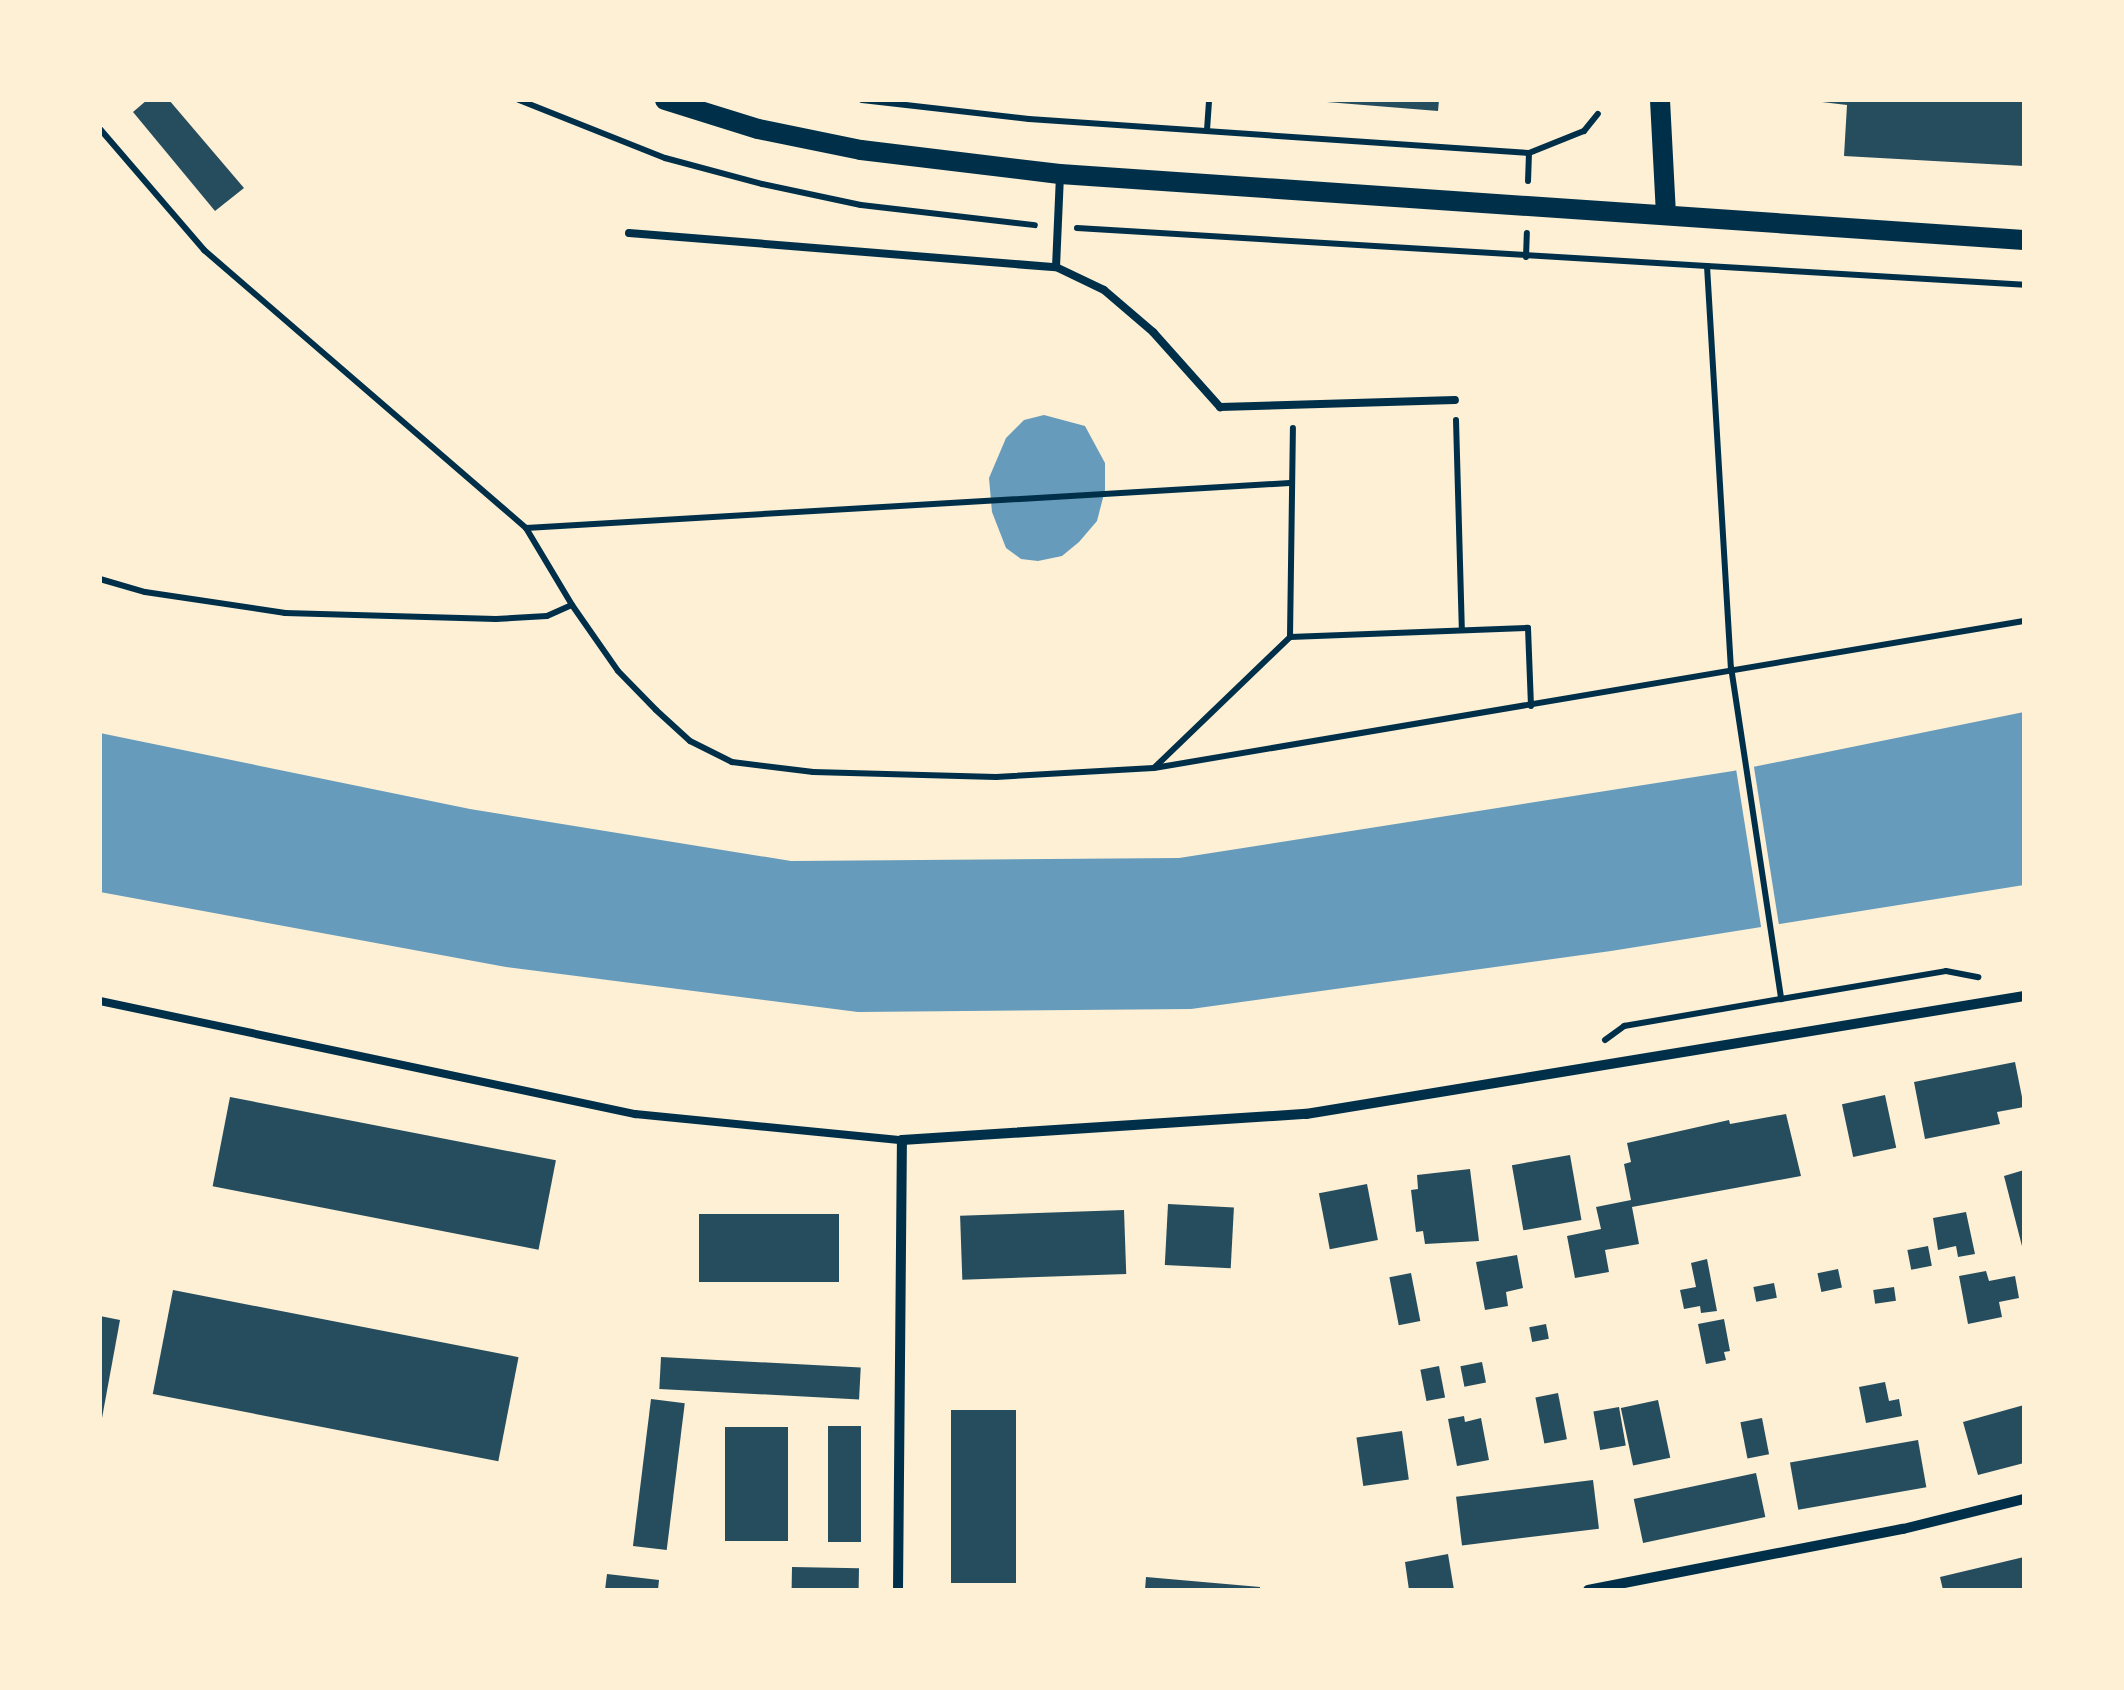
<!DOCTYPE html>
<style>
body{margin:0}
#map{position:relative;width:2124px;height:1690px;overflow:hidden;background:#fdf0d5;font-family:"Sofia Sans Condensed",sans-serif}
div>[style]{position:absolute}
.water>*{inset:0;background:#669bbc}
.pier>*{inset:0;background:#fdf0d5;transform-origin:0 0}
.building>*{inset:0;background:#264d5e;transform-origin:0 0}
.path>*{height:6px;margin:-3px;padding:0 3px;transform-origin:3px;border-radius:3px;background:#003049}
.service>*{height:8px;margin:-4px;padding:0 4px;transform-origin:4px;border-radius:4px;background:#003049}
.minor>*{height:10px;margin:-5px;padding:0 5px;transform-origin:5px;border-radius:5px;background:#003049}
.secondary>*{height:20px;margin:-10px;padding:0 10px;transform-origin:10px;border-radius:10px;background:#003049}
span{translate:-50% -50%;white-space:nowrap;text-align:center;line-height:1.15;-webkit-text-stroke:8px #fdf0d5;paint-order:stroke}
.frame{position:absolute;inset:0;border:102px solid #fdf0d5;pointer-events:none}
</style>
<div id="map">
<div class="water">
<div style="clip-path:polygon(1044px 415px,1085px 426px,1105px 463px,1105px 490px,1097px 521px,1079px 542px,1062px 556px,1038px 561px,1021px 559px,1006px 548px,992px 512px,989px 478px,1006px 438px,1024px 420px)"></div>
<div style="clip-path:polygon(2024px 712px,2024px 885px,1611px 951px,1191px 1009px,858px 1012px,506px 967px,100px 892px,100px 733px,470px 809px,791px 861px,1179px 858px,1733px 771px)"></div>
</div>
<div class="pier">
<div style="left:1753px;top:761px;width:170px;height:18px;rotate:81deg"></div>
</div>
<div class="building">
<div style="clip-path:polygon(147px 100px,169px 100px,244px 188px,215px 211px,133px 112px)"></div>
<div style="clip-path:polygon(1302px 100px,1439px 100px,1438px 111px)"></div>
<div style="clip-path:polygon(1805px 100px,2024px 100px,2024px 166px,1844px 156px,1847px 105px)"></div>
<div style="clip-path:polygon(2015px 1062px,2024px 1107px,1997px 1112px,2000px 1124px,1925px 1139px,1914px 1082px)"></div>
<div style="left:1885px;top:1095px;width:54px;height:44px;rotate:78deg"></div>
<div style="left:230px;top:1097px;width:332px;height:91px;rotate:11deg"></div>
<div style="clip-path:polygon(1786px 1114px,1801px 1176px,1632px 1207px,1639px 1244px,1605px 1250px,1609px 1272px,1575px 1278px,1567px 1236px,1601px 1229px,1596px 1207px,1631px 1200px,1624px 1164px,1631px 1162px,1627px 1143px,1729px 1120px,1730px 1124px)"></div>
<div style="left:1570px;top:1155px;width:66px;height:59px;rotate:80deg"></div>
<div style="clip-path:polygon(1470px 1169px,1479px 1241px,1425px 1244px,1423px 1231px,1416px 1232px,1411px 1190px,1418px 1189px,1417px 1175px)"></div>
<div style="clip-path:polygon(2024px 1170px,2024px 1250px,2023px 1250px,2004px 1176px)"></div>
<div style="left:1367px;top:1184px;width:57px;height:49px;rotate:79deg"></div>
<div style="left:1168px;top:1204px;width:66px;height:61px;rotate:3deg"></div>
<div style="left:1124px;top:1210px;width:64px;height:164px;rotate:88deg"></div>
<div style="clip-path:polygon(1966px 1212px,1975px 1254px,1958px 1257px,1956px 1246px,1938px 1250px,1933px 1218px)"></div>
<div style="left:699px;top:1214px;width:140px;height:68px"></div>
<div style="left:1928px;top:1246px;width:20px;height:21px;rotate:79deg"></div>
<div style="clip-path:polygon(1517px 1255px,1523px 1288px,1506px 1292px,1508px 1306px,1485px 1310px,1476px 1262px)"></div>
<div style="clip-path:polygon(1707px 1259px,1717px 1311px,1701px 1313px,1700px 1306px,1684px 1309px,1680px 1290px,1696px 1287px,1691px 1263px)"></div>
<div style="left:1838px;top:1269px;width:19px;height:21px;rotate:78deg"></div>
<div style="clip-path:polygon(1986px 1271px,1989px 1281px,2015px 1276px,2019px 1298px,1999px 1302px,2002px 1317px,1968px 1324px,1959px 1276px)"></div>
<div style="left:1411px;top:1273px;width:49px;height:22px;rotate:79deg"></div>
<div style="left:1774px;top:1283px;width:15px;height:21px;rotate:79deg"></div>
<div style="left:1894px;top:1287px;width:14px;height:21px;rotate:82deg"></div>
<div style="left:173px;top:1290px;width:352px;height:106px;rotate:11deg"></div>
<div style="clip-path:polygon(100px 1316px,120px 1320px,102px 1418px,100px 1418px)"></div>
<div style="clip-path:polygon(1724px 1319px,1730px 1351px,1724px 1352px,1726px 1360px,1706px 1364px,1698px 1324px)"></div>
<div style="left:1546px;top:1324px;width:15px;height:17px;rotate:79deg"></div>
<div style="left:661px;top:1357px;width:200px;height:32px;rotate:3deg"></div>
<div style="left:1482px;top:1362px;width:21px;height:22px;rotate:79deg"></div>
<div style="left:1439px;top:1366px;width:32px;height:19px;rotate:79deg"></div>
<div style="clip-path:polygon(1885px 1382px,1889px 1401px,1899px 1399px,1902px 1416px,1866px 1423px,1859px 1387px)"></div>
<div style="left:1558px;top:1393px;width:47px;height:23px;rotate:79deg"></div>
<div style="left:651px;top:1399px;width:34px;height:148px;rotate:7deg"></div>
<div style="left:1658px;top:1400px;width:59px;height:38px;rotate:78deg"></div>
<div style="clip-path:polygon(2024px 1405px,2024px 1463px,1978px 1475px,1963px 1422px)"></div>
<div style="left:1619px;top:1407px;width:39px;height:26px;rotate:80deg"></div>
<div style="left:951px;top:1410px;width:65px;height:173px"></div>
<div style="clip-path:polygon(1464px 1416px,1465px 1422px,1481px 1418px,1489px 1460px,1457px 1466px,1448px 1419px)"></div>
<div style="left:1762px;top:1418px;width:37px;height:22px;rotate:79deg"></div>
<div style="left:828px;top:1426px;width:33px;height:116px"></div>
<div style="left:725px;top:1427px;width:63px;height:114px"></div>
<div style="left:1402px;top:1431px;width:49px;height:46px;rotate:82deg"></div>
<div style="left:1918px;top:1440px;width:48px;height:130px;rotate:80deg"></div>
<div style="left:1756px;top:1473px;width:45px;height:125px;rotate:78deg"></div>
<div style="left:1593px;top:1480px;width:49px;height:138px;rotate:83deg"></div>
<div style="clip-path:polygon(1448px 1554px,1454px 1590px,1409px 1590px,1405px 1562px)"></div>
<div style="clip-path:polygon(2024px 1557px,2024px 1590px,1943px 1590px,1940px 1577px)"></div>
<div style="left:792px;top:1567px;width:67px;height:23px;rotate:1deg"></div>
<div style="clip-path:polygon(607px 1574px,659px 1580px,658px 1590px,605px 1590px)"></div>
<div style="clip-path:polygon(1146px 1577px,1260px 1587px,1260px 1590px,1145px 1590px)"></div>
</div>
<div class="path">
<div style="left:519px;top:100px;width:157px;rotate:21.7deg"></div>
<div style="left:665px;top:158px;width:100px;rotate:15deg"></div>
<div style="left:762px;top:184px;width:101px;rotate:12deg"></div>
<div style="left:861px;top:205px;width:175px;rotate:6.6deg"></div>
<div style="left:862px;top:100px;width:168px;rotate:6.5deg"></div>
<div style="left:1029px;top:119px;width:501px;rotate:3.89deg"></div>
<div style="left:1529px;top:153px;width:28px;rotate:92deg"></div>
<div style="left:100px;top:129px;width:160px;rotate:49.3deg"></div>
<div style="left:204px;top:250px;width:425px;rotate:40.8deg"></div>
<div style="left:526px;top:528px;width:90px;rotate:59.1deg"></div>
<div style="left:1207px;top:130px;width:30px;rotate:-86deg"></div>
<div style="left:1529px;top:153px;width:59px;rotate:-21.8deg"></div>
<div style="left:1584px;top:131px;width:22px;rotate:-51deg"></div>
<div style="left:1077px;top:228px;width:631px;rotate:3.45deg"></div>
<div style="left:1707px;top:266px;width:402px;rotate:86.6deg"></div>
<div style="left:1731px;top:667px;width:336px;rotate:81.4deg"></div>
<div style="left:1526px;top:257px;width:24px;rotate:-88deg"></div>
<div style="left:1707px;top:266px;width:318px;rotate:3.4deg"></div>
<div style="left:1456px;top:420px;width:209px;rotate:88.4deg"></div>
<div style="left:526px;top:528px;width:765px;rotate:-3.37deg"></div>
<div style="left:100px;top:579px;width:47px;rotate:16.1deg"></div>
<div style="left:145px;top:592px;width:142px;rotate:8.5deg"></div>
<div style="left:285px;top:613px;width:211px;rotate:1.6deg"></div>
<div style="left:496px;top:619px;width:51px;rotate:-3.4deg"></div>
<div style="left:547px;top:616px;width:27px;rotate:-24deg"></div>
<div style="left:572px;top:605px;width:80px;rotate:55.1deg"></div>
<div style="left:618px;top:671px;width:54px;rotate:45.7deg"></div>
<div style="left:656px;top:710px;width:46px;rotate:42.4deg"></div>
<div style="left:690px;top:741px;width:47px;rotate:26.6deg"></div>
<div style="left:732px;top:762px;width:82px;rotate:7deg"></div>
<div style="left:813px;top:772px;width:183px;rotate:1.6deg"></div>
<div style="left:996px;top:777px;width:158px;rotate:-3.3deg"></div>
<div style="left:1154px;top:768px;width:882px;rotate:-9.59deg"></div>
<div style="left:1290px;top:637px;width:209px;rotate:-89.2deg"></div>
<div style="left:1155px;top:767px;width:187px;rotate:-43.9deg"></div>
<div style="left:1290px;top:637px;width:238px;rotate:-2.2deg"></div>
<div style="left:1528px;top:628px;width:78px;rotate:87.8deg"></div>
<div style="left:1605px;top:1040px;width:24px;rotate:-36deg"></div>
<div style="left:1624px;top:1026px;width:159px;rotate:-9.8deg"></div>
<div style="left:1781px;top:999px;width:167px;rotate:-9.6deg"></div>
<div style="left:1946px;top:971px;width:33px;rotate:11deg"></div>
</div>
<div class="service">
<div style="left:629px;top:233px;width:428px;rotate:4.6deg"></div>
<div style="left:1056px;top:267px;width:53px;rotate:25.6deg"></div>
<div style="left:1104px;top:290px;width:65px;rotate:40.6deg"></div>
<div style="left:1153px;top:332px;width:101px;rotate:48.2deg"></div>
<div style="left:1220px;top:407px;width:235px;rotate:-1.7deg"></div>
<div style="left:1056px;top:267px;width:90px;rotate:-87.5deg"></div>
<div style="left:100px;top:1001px;width:547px;rotate:11.93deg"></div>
<div style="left:635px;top:1114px;width:268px;rotate:5.6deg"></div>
</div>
<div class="minor">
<div style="left:898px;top:1590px;width:450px;rotate:-89.5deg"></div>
<div style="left:902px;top:1140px;width:405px;rotate:-3.7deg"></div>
<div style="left:1306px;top:1114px;width:728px;rotate:-9.33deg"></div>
<div style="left:1588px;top:1590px;width:321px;rotate:-11deg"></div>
<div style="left:1903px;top:1529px;width:125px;rotate:-13.9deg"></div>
</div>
<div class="secondary">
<div style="left:665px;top:100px;width:97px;rotate:17.3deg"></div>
<div style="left:758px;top:129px;width:105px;rotate:11.5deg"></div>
<div style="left:861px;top:150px;width:200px;rotate:6.9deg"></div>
<div style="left:1060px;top:174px;width:966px;rotate:3.92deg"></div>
<div style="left:1660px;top:100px;width:114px;rotate:87deg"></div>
</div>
<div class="frame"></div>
</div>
